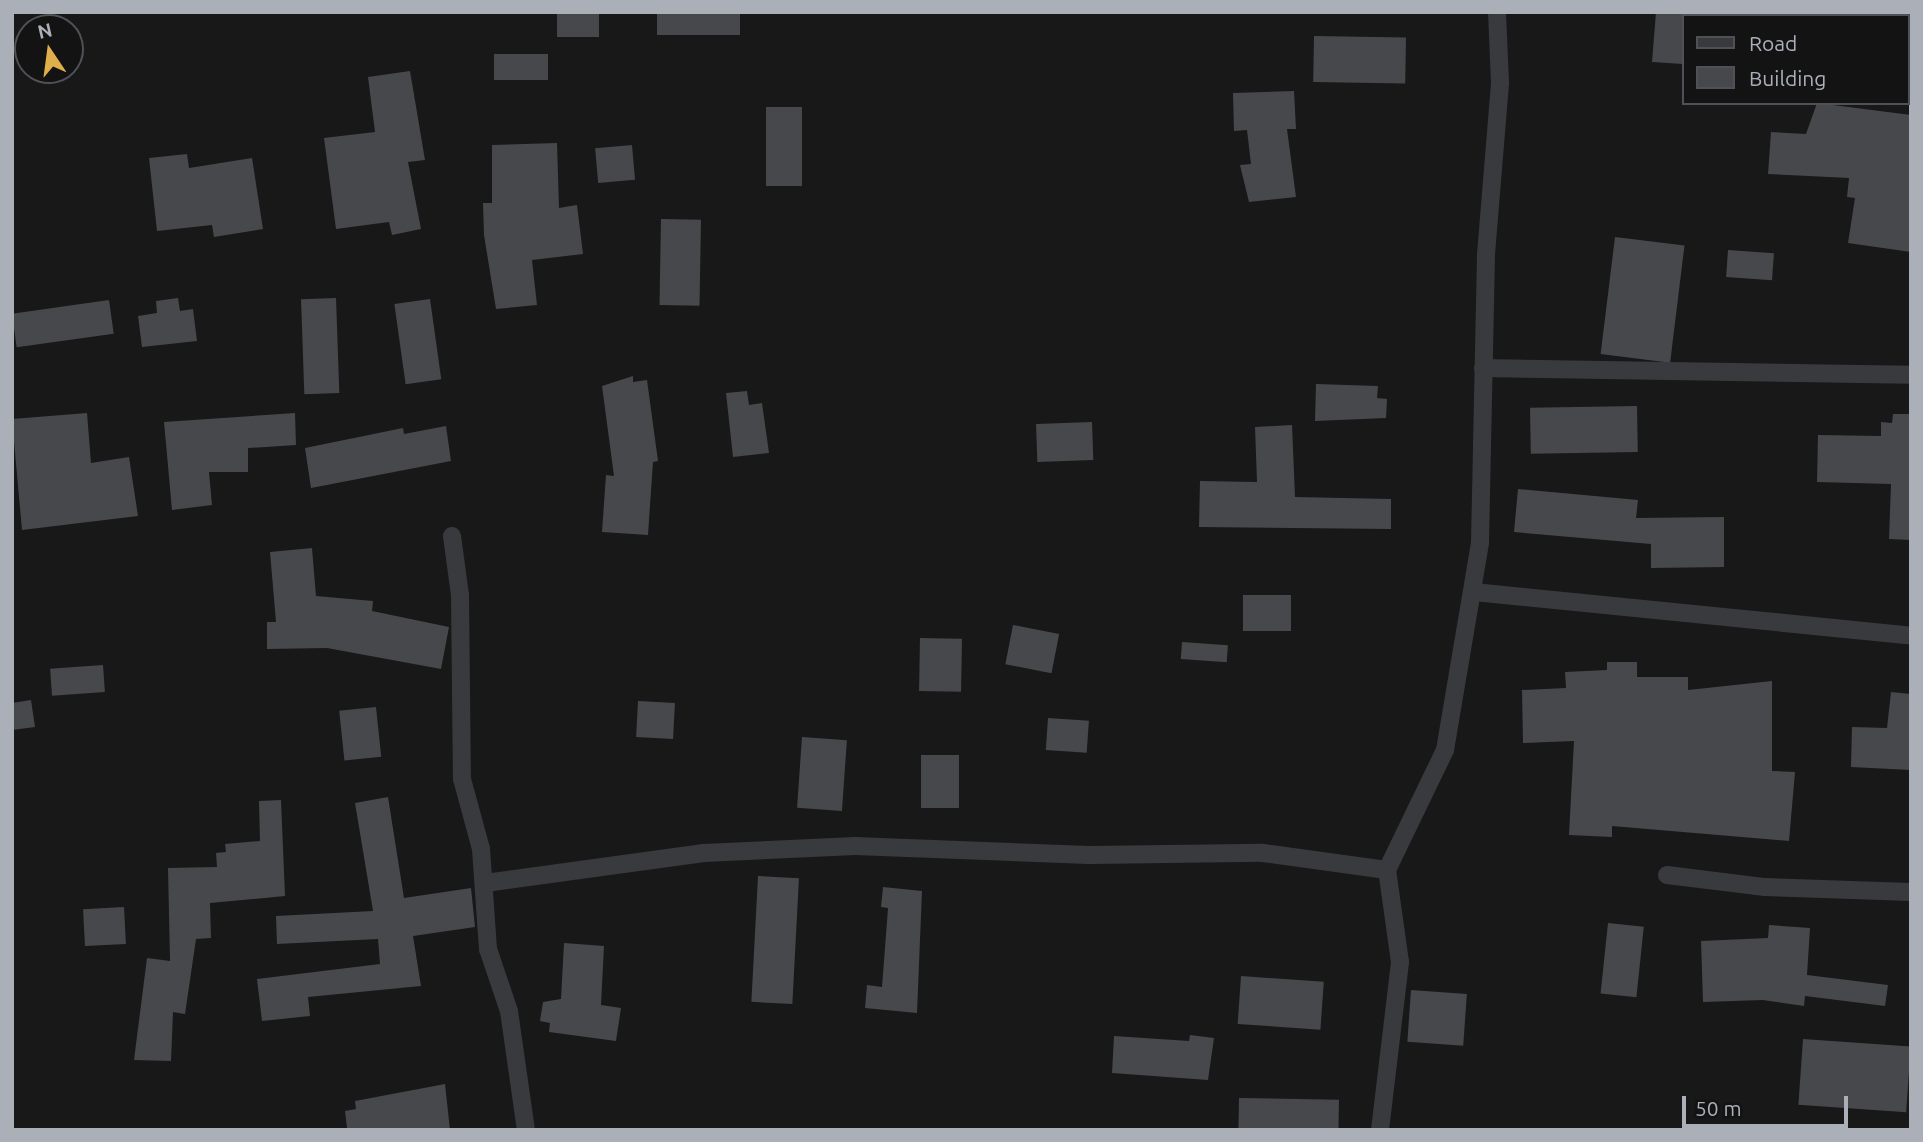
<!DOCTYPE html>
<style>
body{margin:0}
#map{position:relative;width:1923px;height:1142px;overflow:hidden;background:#181819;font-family:Ubuntu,sans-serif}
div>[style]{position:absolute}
.building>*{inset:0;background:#47484c;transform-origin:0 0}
.street>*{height:18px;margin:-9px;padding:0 9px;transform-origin:9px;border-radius:9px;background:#393a3e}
span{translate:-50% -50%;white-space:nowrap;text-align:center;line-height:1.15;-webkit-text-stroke:6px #131314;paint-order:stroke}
.frame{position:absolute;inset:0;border:14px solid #abafb8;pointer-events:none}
.legend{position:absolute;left:1682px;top:14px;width:228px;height:91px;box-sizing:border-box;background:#131314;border:2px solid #505156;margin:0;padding:9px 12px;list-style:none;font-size:21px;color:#abafb8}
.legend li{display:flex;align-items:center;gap:14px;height:35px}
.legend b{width:35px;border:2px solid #505156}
.north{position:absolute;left:14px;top:14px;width:70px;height:70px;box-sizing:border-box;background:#131314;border:2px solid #505156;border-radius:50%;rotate:347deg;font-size:19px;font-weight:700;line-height:28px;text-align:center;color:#abafb8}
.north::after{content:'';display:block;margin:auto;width:24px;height:32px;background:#deaf4b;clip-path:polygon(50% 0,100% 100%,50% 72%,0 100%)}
.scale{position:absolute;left:1682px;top:1096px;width:166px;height:32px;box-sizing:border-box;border:4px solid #abafb8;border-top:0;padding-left:9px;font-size:21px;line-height:24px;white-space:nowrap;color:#abafb8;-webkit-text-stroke:5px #131314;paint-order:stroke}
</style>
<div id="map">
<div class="building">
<div style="left:557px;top:12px;width:42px;height:25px"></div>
<div style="left:657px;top:12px;width:83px;height:23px"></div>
<div style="clip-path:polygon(1656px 12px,1683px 12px,1683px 64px,1652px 62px)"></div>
<div style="left:1314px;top:36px;width:92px;height:46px;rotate:1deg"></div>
<div style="left:494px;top:54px;width:54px;height:26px"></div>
<div style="clip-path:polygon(410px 71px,425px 160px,408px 162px,421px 229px,392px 235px,389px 222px,336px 229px,324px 138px,375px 132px,368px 77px)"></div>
<div style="clip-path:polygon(1294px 91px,1296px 129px,1287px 129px,1296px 197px,1249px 202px,1240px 165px,1251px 164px,1247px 130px,1234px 131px,1233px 93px)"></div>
<div style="clip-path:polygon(1817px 103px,1911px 115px,1911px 252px,1848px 243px,1855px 198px,1847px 197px,1849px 178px,1768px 174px,1771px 132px,1806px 134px)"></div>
<div style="left:766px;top:107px;width:36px;height:79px"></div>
<div style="clip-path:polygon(557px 143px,559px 208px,577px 205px,583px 254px,532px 260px,537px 305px,496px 309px,484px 235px,483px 203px,492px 203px,492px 145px)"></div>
<div style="left:632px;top:145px;width:35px;height:37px;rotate:85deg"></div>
<div style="clip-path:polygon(187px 154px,189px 168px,252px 158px,263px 229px,214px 237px,212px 225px,157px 231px,149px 158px)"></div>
<div style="left:661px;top:219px;width:40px;height:86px;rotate:1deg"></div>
<div style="left:1615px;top:237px;width:70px;height:118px;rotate:7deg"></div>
<div style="left:1728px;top:250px;width:46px;height:27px;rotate:4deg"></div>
<div style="clip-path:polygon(178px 298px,180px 311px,193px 309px,197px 341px,142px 347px,138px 316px,157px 313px,156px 301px)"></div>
<div style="left:336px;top:298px;width:95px;height:35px;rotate:88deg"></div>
<div style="left:430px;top:299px;width:81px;height:36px;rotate:82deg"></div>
<div style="left:109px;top:300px;width:34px;height:98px;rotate:82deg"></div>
<div style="clip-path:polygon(633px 376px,633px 382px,647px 380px,658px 461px,653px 462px,648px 535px,602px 532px,606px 475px,614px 476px,602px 386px)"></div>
<div style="clip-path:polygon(1316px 384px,1378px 386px,1377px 398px,1387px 399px,1386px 418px,1315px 421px)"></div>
<div style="clip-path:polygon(747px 391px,749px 405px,762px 403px,769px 453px,733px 457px,726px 393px)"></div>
<div style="left:1637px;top:406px;width:46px;height:107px;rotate:89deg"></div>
<div style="clip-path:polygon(87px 413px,91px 463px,129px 457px,138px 516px,22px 530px,12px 419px)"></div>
<div style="clip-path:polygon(295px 413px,296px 445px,248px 448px,248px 472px,209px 472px,212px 505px,172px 510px,164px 422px)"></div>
<div style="clip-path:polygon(1893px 414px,1910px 414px,1911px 540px,1889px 539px,1891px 484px,1817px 482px,1818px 435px,1881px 436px,1881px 422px,1892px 423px)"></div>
<div style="left:1092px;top:422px;width:38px;height:56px;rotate:88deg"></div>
<div style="clip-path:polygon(1292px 425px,1295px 497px,1391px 499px,1391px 529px,1199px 527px,1200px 481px,1257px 482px,1255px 427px)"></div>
<div style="clip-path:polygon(446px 426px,451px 461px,311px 488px,305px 448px,403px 428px,404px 434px)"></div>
<div style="clip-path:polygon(1518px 489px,1638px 500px,1636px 518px,1724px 517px,1724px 567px,1651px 568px,1651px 544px,1514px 532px)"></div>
<div style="clip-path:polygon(312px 548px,316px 596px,373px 601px,372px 611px,449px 627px,441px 669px,327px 648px,267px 649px,267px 622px,276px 622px,270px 552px)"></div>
<div style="left:1243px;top:595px;width:48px;height:36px"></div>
<div style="left:1013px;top:625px;width:47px;height:40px;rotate:11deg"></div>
<div style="left:920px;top:638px;width:42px;height:53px;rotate:1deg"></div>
<div style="left:1182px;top:642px;width:46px;height:17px;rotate:4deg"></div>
<div style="clip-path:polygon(1607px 662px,1637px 662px,1637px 677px,1688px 677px,1688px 690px,1772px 681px,1772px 771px,1795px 772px,1789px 841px,1612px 826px,1612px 837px,1569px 835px,1574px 741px,1523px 743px,1522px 690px,1566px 688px,1565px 672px,1607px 670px)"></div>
<div style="left:103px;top:665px;width:27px;height:53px;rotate:86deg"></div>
<div style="clip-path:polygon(1891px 692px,1911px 694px,1911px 770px,1851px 767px,1852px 727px,1887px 728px)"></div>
<div style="clip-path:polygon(31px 700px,35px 727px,12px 730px,12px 703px)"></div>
<div style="left:638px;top:701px;width:37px;height:36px;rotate:3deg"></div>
<div style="left:376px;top:707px;width:50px;height:37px;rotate:84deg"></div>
<div style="left:1048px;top:718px;width:41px;height:32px;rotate:4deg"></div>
<div style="left:802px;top:737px;width:45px;height:71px;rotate:4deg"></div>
<div style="left:921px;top:755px;width:38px;height:53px"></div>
<div style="clip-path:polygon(388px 797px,404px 898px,471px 888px,475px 927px,413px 936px,421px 986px,308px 997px,310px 1016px,262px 1021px,257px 979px,380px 964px,378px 939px,277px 944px,276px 916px,373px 911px,355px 803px)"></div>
<div style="clip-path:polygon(281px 800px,285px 896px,210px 903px,211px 938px,196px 939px,185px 1014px,173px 1012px,171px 1061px,134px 1060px,147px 958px,170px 961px,168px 868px,217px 867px,216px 853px,226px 852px,225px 844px,260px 841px,259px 801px)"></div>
<div style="left:758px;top:876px;width:41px;height:126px;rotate:3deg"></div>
<div style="clip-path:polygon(883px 887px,922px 891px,917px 1013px,865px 1008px,867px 985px,882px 987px,888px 908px,881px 907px)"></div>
<div style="left:124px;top:907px;width:37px;height:41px;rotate:87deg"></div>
<div style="left:1608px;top:923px;width:36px;height:71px;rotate:6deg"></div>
<div style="clip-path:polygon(1769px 925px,1810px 928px,1807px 975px,1888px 985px,1885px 1006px,1805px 996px,1804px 1006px,1763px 1000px,1703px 1002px,1701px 941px,1768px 938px)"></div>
<div style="clip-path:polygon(564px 943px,604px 946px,601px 1005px,621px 1008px,616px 1041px,549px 1032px,550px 1023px,540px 1021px,543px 1002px,561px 999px)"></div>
<div style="left:1241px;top:976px;width:83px;height:48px;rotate:4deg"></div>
<div style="left:1411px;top:990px;width:56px;height:52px;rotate:4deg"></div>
<div style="clip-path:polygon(1190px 1035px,1214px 1038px,1208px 1080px,1112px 1073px,1114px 1036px,1189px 1041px)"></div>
<div style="left:1803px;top:1039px;width:108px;height:66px;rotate:4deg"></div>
<div style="clip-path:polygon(445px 1084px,450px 1130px,347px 1128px,345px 1111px,356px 1109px,355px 1101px)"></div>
<div style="left:1239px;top:1098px;width:100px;height:32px;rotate:1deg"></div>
</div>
<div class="street">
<div style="left:1483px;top:368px;width:428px;rotate:0.9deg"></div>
<div style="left:452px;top:536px;width:60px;rotate:82.3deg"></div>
<div style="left:460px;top:595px;width:184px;rotate:89.4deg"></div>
<div style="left:462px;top:779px;width:73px;rotate:74.8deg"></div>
<div style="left:481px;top:849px;width:100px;rotate:86deg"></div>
<div style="left:488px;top:949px;width:65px;rotate:71.3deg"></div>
<div style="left:509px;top:1011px;width:120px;rotate:81.9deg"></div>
<div style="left:1474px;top:592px;width:439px;rotate:5.7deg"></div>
<div style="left:1667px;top:875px;width:99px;rotate:7deg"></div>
<div style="left:1765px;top:887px;width:146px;rotate:2deg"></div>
<div style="left:485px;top:883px;width:221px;rotate:-7.8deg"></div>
<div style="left:704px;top:853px;width:151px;rotate:-2.7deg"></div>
<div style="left:855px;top:846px;width:234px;rotate:2.2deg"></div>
<div style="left:1089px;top:855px;width:174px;rotate:-0.7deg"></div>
<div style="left:1263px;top:853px;width:125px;rotate:7.8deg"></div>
<div style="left:1380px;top:1130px;width:169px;rotate:-83.2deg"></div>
<div style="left:1400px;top:962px;width:93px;rotate:-98deg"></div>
<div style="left:1387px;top:870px;width:133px;rotate:-64.2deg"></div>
<div style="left:1445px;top:750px;width:211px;rotate:-80.4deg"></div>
<div style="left:1480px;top:542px;width:288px;rotate:-88.8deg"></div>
<div style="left:1486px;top:254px;width:172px;rotate:-85.3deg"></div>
<div style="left:1500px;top:83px;width:71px;rotate:-92.4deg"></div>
</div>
<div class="frame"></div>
<ul class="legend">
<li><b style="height:9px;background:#393a3e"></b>Road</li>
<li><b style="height:19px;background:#47484c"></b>Building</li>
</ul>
<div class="north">N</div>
<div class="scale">50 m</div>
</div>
